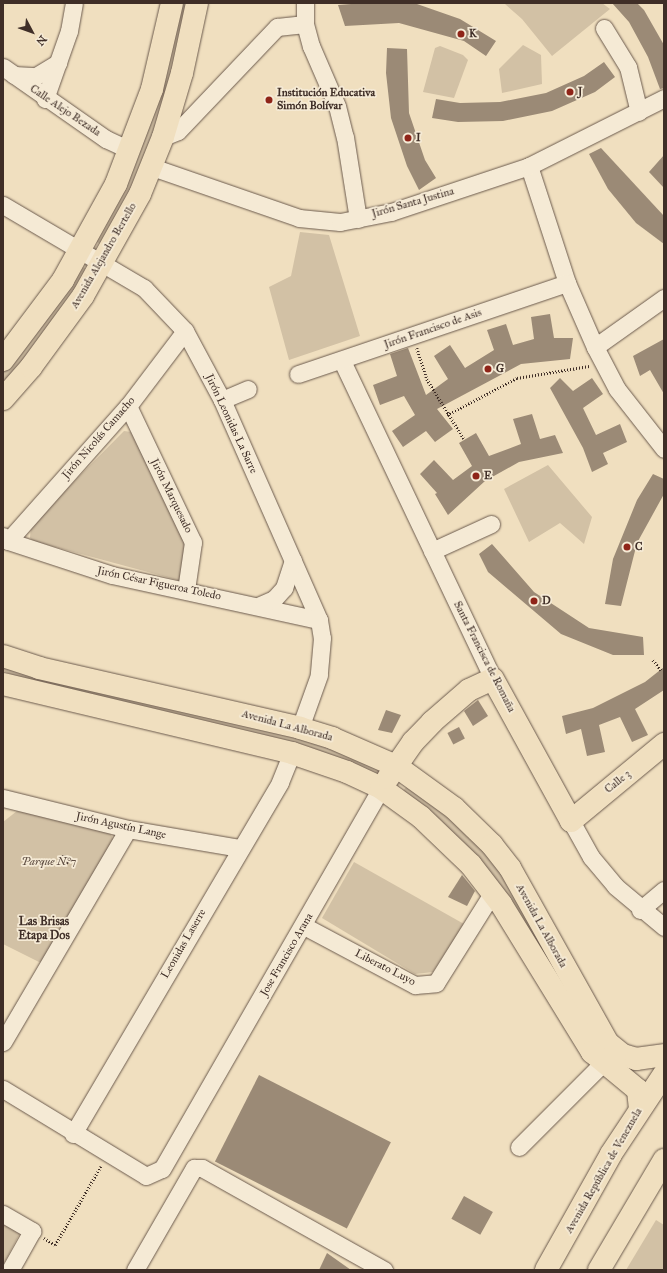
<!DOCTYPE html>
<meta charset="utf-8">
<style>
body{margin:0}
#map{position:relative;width:667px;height:1273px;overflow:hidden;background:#f0dfbf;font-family:"IM FELL Great Primer",serif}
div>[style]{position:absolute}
.green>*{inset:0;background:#d2c1a5}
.building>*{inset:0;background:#9b8a76;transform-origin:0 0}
.path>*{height:2.5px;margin-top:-1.25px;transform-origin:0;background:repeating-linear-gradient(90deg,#3f2e27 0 1px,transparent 0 3px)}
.path>.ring{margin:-1.25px;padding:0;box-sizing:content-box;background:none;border:2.5px solid #3f2e27;border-radius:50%}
.roads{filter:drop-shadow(0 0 1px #6b5a4d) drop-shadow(0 0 1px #6b5a4d)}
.minor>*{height:17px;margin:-8.5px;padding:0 8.5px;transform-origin:8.5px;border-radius:8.5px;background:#f5ead5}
.major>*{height:22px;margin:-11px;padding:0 11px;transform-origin:11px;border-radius:11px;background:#f0dfbf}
.dots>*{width:11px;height:11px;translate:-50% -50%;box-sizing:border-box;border:2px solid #f5ead5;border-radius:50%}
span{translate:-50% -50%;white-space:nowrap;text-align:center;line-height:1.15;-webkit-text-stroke:3.5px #f5ead5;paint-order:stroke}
.poi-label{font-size:11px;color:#3f2e27;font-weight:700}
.left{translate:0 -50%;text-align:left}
.street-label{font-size:11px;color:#3f2e27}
.park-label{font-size:11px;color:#5c4b40;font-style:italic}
.neighbourhood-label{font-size:12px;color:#3f2e27;font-weight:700}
.frame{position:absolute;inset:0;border:4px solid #3f2e27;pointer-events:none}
.north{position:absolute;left:12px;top:12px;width:40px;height:40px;-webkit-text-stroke:3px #f5ead5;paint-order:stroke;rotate:131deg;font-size:11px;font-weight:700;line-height:16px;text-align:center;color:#3f2e27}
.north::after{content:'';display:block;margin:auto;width:14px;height:18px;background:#3f2e27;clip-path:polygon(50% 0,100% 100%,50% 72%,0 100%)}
</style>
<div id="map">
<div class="green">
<div style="clip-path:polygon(176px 3px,193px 3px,156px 138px,105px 247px,94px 240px)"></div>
<div style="clip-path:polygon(602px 3px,610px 9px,552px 56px,522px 19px,505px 4px)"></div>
<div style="clip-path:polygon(523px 45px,541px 55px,542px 84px,502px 93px,499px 69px)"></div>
<div style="clip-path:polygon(440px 46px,463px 55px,468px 60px,454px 98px,423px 92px,435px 48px)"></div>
<div style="clip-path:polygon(300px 232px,329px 235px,360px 336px,289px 360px,269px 287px,291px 276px)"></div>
<div style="clip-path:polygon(79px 265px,89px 270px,3px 387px,3px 366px)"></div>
<div style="clip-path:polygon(124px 431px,131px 432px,188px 546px,181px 581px,33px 541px,30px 538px,31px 525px)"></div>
<div style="clip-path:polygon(548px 465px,592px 517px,584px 544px,560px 523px,529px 542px,504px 489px)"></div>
<div style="clip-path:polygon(3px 662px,291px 731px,384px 769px,372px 785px,51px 690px,3px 671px)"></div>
<div style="clip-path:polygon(408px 785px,418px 786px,507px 875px,584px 1019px,402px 792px)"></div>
<div style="clip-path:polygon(17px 811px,107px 828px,114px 840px,41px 963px,3px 944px,3px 822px)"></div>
<div style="clip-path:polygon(354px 862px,464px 924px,433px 972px,415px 974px,322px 918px)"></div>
<div style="clip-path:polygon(656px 1220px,664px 1225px,664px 1270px,626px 1270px)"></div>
<div style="clip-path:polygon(3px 1223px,20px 1233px,3px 1265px)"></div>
</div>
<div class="building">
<div style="clip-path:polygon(364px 3px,417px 4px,460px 19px,496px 41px,486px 56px,464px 41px,399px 23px,345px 26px,338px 5px)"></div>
<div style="clip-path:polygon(612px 3px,637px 3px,644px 10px,664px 45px,664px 88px,660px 89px,648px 57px,629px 22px)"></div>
<div style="clip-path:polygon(387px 48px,407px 49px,409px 113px,425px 160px,436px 178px,419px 190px,407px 166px,391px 118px,386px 73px)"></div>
<div style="clip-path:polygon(604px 62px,615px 77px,595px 92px,552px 111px,503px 121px,458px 122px,432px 118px,436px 99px,460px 103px,500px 102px,546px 93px,584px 76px)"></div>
<div style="clip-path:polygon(601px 148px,664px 216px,664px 244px,636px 223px,608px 189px,589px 154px)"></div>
<div style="clip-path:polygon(664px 155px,664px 188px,649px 172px)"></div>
<div style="clip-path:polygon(550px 314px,554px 338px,573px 338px,570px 359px,521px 364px,437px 409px,453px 429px,435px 442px,426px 431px,403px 447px,392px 431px,415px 415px,404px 396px,380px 405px,373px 385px,397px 376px,390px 354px,408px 348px,426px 395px,448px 379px,434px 356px,450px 345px,465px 368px,494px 350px,487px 330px,506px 324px,513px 345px,534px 339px,531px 317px)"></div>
<div style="clip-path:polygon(664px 339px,664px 394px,650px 370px,640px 376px,633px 356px)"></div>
<div style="clip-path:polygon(560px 378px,573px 391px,592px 378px,603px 394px,583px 408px,596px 435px,620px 424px,627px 442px,603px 453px,608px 464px,592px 472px,583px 448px,550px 388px)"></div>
<div style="clip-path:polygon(532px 414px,540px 439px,555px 435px,563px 453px,519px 462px,485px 481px,448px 515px,435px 494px,437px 493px,420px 474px,434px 460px,453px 480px,472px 466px,459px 443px,476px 433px,489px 456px,521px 444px,513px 419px)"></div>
<div style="clip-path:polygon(653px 474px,664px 479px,664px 494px,637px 543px,621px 606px,605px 604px,613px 559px,637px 500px)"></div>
<div style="clip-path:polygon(492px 544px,534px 592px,589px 628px,643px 637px,644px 655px,613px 655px,561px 634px,488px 572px,479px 554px)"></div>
<div style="clip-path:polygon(664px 667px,664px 690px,635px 709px,648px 735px,632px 742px,620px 717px,599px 725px,605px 752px,587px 756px,581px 729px,566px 734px,562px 716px,593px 708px,645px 682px)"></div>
<div style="clip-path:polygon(478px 700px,488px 716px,473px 726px,464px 711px)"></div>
<div style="clip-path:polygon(386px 710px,401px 715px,392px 733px,378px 730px)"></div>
<div style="left:459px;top:727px;width:13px;height:13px;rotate:63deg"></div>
<div style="clip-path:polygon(462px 875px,475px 891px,467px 906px,448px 897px)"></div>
<div style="left:259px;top:1075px;width:148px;height:97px;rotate:27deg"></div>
<div style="left:464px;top:1196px;width:33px;height:26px;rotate:29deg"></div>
<div style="clip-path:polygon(327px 1253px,351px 1270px,319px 1270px)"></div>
</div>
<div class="path">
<div style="left:417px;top:348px;width:33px;rotate:72deg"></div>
<div style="left:427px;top:379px;width:70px;rotate:58.3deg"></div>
<div style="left:447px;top:415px;width:79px;rotate:-27.9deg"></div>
<div style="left:517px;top:378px;width:73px;rotate:-9.5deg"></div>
<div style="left:653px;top:660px;width:13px;rotate:51deg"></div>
<div class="ring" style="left:59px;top:856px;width:7.5px;height:7.5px"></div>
<div style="left:44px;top:1238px;width:13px;rotate:32deg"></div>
<div style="left:55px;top:1245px;width:91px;rotate:-59.8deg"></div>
</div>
<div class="roads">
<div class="minor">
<div style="left:305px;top:3px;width:21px;rotate:90deg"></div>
<div style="left:305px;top:24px;width:23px;rotate:75deg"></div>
<div style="left:311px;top:46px;width:65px;rotate:66.6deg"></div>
<div style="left:337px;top:106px;width:32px;rotate:76deg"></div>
<div style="left:345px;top:137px;width:83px;rotate:81deg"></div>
<div style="left:604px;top:28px;width:46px;rotate:58.4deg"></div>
<div style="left:628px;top:67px;width:46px;rotate:76.3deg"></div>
<div style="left:3px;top:67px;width:126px;rotate:35deg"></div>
<div style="left:106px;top:139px;width:26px;rotate:25deg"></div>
<div style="left:14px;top:75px;width:22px;rotate:3deg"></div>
<div style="left:36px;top:76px;width:26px;rotate:-31deg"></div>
<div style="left:45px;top:99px;width:72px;rotate:-70.6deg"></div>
<div style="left:69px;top:31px;width:28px;rotate:-80deg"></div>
<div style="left:163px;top:137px;width:16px;rotate:-22deg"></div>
<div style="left:178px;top:131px;width:144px;rotate:-46.4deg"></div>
<div style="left:277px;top:27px;width:28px;rotate:-6deg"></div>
<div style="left:529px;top:166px;width:123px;rotate:72deg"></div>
<div style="left:567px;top:283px;width:70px;rotate:66.4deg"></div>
<div style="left:595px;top:347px;width:47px;rotate:62.4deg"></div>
<div style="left:617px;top:389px;width:76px;rotate:51.9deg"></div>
<div style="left:152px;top:167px;width:156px;rotate:19.1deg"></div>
<div style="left:299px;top:218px;width:41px;rotate:5.6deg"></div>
<div style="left:340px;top:222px;width:52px;rotate:-11.1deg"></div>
<div style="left:391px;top:212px;width:145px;rotate:-18.4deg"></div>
<div style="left:529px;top:166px;width:151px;rotate:-26.7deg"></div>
<div style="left:3px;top:205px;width:164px;rotate:30.5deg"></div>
<div style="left:144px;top:288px;width:59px;rotate:46.4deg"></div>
<div style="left:185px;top:331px;width:78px;rotate:61.8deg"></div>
<div style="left:222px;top:400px;width:240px;rotate:66.2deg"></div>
<div style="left:319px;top:620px;width:18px;rotate:81deg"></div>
<div style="left:322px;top:638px;width:37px;rotate:95deg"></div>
<div style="left:319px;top:675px;width:56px;rotate:109.7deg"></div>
<div style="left:595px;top:347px;width:85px;rotate:-35.4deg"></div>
<div style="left:342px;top:361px;width:352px;rotate:64.6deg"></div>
<div style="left:298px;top:374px;width:284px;rotate:-18.7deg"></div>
<div style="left:222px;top:400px;width:28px;rotate:-23deg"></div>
<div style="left:128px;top:406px;width:151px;rotate:64.5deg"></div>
<div style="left:193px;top:542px;width:49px;rotate:98.3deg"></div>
<div style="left:3px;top:536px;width:7px;rotate:45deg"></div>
<div style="left:8px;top:541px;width:109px;rotate:18.1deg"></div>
<div style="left:112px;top:575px;width:212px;rotate:12.3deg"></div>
<div style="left:8px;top:541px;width:181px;rotate:-48.4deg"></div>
<div style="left:128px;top:406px;width:94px;rotate:-52.8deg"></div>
<div style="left:432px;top:551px;width:65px;rotate:-24.6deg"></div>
<div style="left:260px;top:605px;width:15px;rotate:-23deg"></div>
<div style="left:274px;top:599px;width:15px;rotate:-48deg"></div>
<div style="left:284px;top:588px;width:29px;rotate:-72deg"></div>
<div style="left:3px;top:798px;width:129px;rotate:13.9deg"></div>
<div style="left:128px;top:829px;width:114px;rotate:9.6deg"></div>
<div style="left:571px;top:821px;width:41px;rotate:60.9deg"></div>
<div style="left:591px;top:857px;width:38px;rotate:50deg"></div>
<div style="left:615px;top:886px;width:64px;rotate:39.9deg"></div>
<div style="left:640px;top:910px;width:31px;rotate:-40deg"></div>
<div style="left:304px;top:926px;width:126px;rotate:28deg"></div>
<div style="left:415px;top:985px;width:21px;rotate:-5deg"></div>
<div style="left:436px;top:983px;width:107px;rotate:-57.9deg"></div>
<div style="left:3px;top:1042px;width:247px;rotate:-59.6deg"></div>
<div style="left:3px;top:1089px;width:167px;rotate:31.3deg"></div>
<div style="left:146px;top:1176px;width:17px;rotate:-24deg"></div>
<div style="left:162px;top:1169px;width:439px;rotate:-60.1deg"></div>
<div style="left:73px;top:1134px;width:408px;rotate:-59.5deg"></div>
<div style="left:280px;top:782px;width:31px;rotate:-68deg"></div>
<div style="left:519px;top:1147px;width:119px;rotate:-45deg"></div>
<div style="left:3px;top:1214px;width:34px;rotate:30deg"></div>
<div style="left:32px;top:1231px;width:45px;rotate:119.4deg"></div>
<div style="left:135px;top:1270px;width:118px;rotate:-60deg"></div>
<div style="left:194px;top:1168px;width:8px"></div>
<div style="left:202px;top:1168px;width:209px;rotate:29.3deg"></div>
</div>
<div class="major">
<div style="left:3px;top:360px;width:100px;rotate:-53.1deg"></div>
<div style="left:63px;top:280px;width:110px;rotate:-61.1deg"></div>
<div style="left:116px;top:184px;width:102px;rotate:-69.2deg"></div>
<div style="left:152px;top:89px;width:88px;rotate:-76.9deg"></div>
<div style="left:3px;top:399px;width:43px;rotate:-48.8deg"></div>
<div style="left:31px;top:367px;width:88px;rotate:-53.8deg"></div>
<div style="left:83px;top:296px;width:117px;rotate:-60.8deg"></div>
<div style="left:140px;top:194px;width:61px;rotate:-68deg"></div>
<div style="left:163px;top:137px;width:67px;rotate:-73.5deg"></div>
<div style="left:182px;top:73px;width:72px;rotate:-77.9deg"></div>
<div style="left:3px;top:656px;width:38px;rotate:18deg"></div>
<div style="left:39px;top:668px;width:268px;rotate:12.9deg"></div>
<div style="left:300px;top:728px;width:34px;rotate:17deg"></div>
<div style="left:332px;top:738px;width:70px;rotate:23.6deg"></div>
<div style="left:396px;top:766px;width:72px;rotate:35.9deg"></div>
<div style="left:454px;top:808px;width:53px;rotate:44.2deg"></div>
<div style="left:492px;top:845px;width:29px;rotate:52deg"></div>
<div style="left:510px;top:868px;width:201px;rotate:60.8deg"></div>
<div style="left:608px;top:1043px;width:19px;rotate:39deg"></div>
<div style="left:623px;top:1055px;width:14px;rotate:17deg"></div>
<div style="left:636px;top:1059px;width:28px;rotate:-8deg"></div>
<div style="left:3px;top:684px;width:297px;rotate:13.4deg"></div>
<div style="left:292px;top:753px;width:58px;rotate:19.1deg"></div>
<div style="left:347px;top:772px;width:38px;rotate:25deg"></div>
<div style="left:381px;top:788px;width:49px;rotate:35.9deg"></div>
<div style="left:421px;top:817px;width:69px;rotate:43.8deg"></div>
<div style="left:471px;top:865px;width:49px;rotate:52.4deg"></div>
<div style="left:501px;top:904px;width:174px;rotate:58.4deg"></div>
<div style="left:592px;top:1052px;width:60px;rotate:39.6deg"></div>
<div style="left:638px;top:1090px;width:18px;rotate:84deg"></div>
<div style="left:388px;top:778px;width:44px;rotate:-55.2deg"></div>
<div style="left:413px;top:742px;width:28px;rotate:-46deg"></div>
<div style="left:432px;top:722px;width:49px;rotate:-40.9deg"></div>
<div style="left:469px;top:690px;width:26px;rotate:-25deg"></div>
<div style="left:493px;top:679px;width:162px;rotate:61.2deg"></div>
<div style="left:571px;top:821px;width:121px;rotate:-39.6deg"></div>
<div style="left:546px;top:1270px;width:133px;rotate:-60.7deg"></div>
<div style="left:611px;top:1154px;width:96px;rotate:-56.5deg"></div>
<div style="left:599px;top:1270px;width:128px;rotate:-59.4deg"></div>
</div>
</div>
<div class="dots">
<div style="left:461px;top:34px;background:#8f2418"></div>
<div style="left:570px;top:92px;background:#8f2418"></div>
<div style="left:269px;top:100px;background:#8f2418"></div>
<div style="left:408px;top:138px;background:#8f2418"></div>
<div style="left:488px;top:369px;background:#8f2418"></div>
<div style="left:476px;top:476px;background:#8f2418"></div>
<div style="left:627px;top:547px;background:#8f2418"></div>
<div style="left:534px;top:601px;background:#8f2418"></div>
</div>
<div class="poi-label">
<span class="left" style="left:469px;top:34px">K</span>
<span class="left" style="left:578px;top:92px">J</span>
<span class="left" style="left:277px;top:100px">Institución Educativa<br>Simón Bolívar</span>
<span class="left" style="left:416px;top:138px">I</span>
<span class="left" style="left:496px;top:369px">G</span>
<span class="left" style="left:484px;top:476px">E</span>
<span class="left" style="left:635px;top:547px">C</span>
<span class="left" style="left:542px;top:601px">D</span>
</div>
<div class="street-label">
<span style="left:65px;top:111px;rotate:34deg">Calle Alejo Bezada</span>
<span style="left:413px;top:203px;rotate:-16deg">Jirón Santa Justina</span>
<span style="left:104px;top:256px;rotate:-60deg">Avenida Alejandro Bertello</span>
<span style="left:433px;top:329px;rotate:-19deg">Jirón Francisco de Asis</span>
<span style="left:231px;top:424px;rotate:65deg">Jirón Leonidas La Sarre</span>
<span style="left:99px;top:438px;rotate:-49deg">Jirón Nicolás Camacho</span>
<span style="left:171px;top:496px;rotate:64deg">Jirón Marquesado</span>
<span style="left:159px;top:584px;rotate:12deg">Jirón César Figueroa Toledo</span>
<span style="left:484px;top:657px;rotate:63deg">Santa Francisca de Romaña</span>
<span style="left:287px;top:726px;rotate:15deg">Avenida La Alborada</span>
<span style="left:618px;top:782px;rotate:-39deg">Calle 3</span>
<span style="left:121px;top:826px;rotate:12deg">Jirón Agustín Lange</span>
<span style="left:541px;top:926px;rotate:61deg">Avenida La Alborada</span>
<span style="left:184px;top:944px;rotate:-60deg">Leonidas Laserre</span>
<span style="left:287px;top:955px;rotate:-60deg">Jose Francisco Arana</span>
<span style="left:385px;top:968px;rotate:27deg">Liberato Luyo</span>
<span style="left:604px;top:1171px;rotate:-60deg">Avenida República de Venezuela</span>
</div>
<div class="park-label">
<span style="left:49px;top:862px">Parque N°7</span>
</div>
<div class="neighbourhood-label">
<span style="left:44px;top:929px">Las Brisas<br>Etapa Dos</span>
</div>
<div class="frame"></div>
<div class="north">N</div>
</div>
